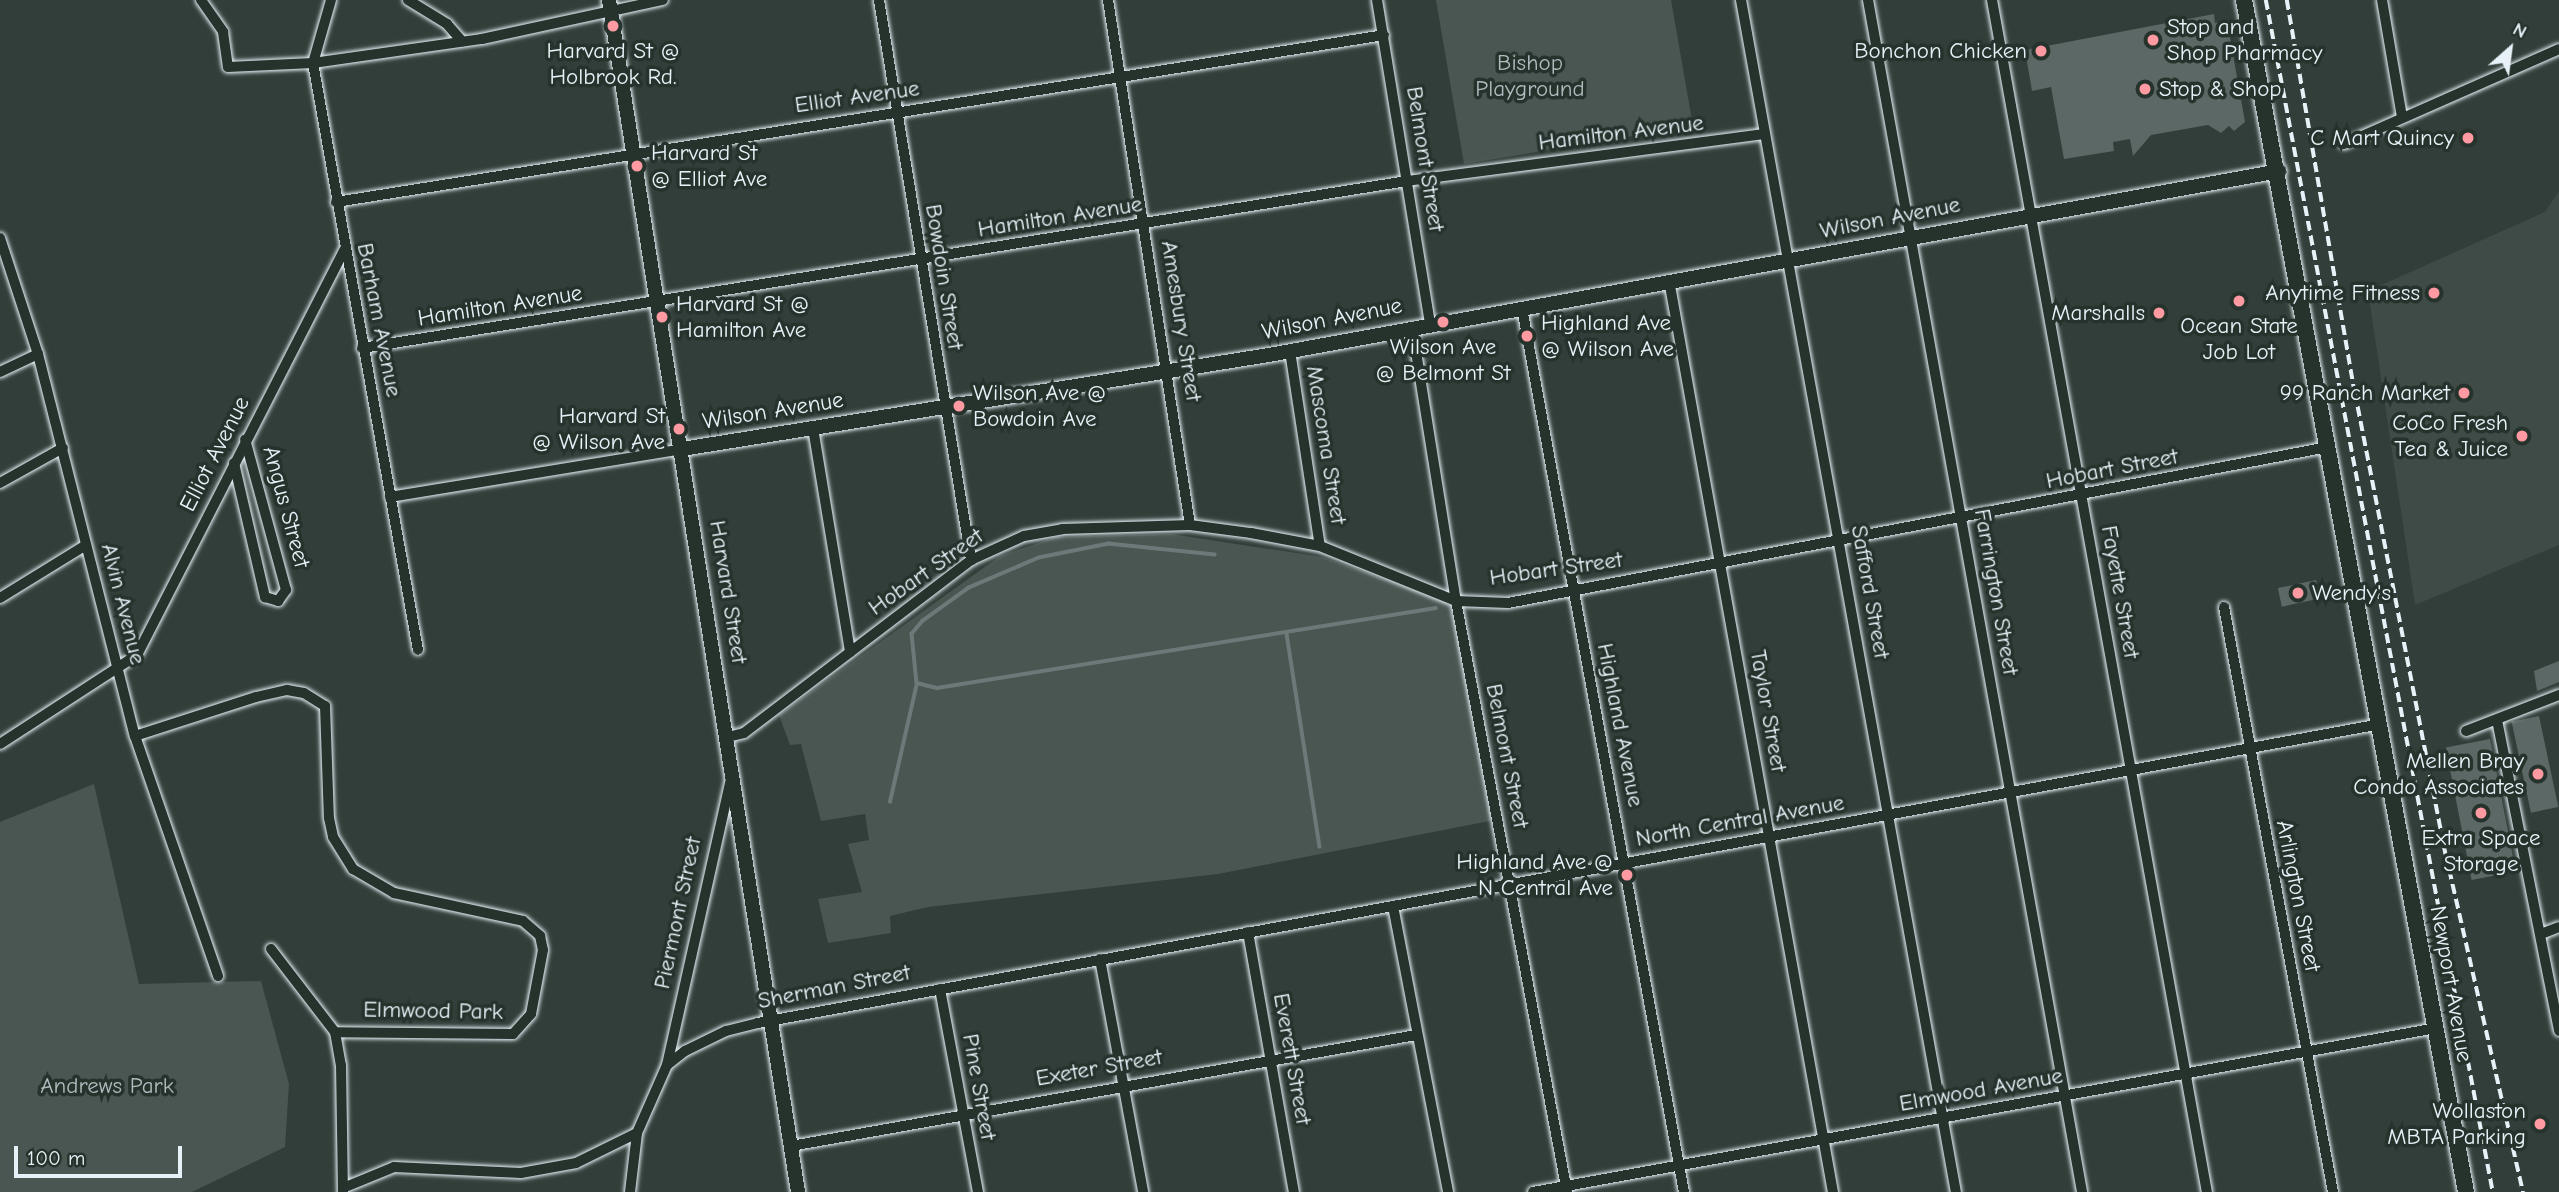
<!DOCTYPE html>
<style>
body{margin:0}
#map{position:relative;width:2559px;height:1192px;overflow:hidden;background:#323e39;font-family:"Comic Neue",sans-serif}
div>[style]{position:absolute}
.built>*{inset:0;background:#3f4b46}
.green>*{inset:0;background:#495651}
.stream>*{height:3.5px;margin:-1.75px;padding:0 1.75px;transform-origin:1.75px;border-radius:1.75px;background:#6d7978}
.building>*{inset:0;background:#5c6865;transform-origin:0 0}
.roads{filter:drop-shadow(0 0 2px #e8f1f8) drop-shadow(0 0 2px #e8f1f8)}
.minor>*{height:10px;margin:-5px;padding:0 5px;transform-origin:5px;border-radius:5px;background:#26332d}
.tertiary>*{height:14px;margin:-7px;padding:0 7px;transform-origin:7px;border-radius:7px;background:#26332d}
.secondary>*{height:16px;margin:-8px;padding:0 8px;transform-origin:8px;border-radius:8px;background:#26332d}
.rail>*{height:3.5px;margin-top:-1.75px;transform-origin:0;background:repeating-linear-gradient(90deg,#e8f1f8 0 10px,transparent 0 15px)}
.dots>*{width:19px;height:19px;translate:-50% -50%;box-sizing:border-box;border:4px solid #26332d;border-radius:50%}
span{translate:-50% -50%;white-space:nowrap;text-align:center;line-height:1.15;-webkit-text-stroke:7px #26332d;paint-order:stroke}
.poi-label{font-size:23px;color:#e8f1f8}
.left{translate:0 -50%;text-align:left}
.right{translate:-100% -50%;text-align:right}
.park-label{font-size:23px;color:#b0bbbe}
.street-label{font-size:23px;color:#e8f1f8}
.north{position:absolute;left:2475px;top:14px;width:70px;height:70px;-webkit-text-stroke:5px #26332d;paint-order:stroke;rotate:28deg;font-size:19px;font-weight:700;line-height:28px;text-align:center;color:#e8f1f8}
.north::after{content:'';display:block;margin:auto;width:24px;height:32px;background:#e8f1f8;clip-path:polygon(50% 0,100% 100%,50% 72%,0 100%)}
.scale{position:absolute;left:14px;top:1146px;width:168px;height:32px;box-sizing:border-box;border:4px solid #e8f1f8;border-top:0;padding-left:9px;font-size:21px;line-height:24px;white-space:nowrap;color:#e8f1f8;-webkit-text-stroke:5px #26332d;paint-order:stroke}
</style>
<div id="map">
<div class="built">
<div style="clip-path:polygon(2559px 191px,2559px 545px,2415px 605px,2368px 291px,2545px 212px)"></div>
</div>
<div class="green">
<div style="clip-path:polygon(1436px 0,1671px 0,1693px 126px,1464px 164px)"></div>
<div style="clip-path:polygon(1171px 534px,1322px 557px,1443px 600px,1459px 614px,1495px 820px,1218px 874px,928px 907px,890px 916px,891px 933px,828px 943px,818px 899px,862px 892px,848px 844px,869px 840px,865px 814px,821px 821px,801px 744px,790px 745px,779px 715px,1000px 556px,1056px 537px)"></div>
<div style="clip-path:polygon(94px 784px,139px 984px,261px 981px,289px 1084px,285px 1147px,192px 1192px,0 1192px,0 822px)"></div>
</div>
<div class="stream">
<div style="left:1215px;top:555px;width:107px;rotate:-174.1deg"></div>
<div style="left:1109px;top:544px;width:71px;rotate:168.7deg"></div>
<div style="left:1039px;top:558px;width:76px;rotate:156.8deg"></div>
<div style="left:969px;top:588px;width:57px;rotate:144.3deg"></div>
<div style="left:923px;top:621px;width:17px;rotate:130deg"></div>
<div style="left:912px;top:634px;width:49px;rotate:84.2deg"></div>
<div style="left:917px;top:683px;width:21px;rotate:14deg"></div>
<div style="left:937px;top:688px;width:505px;rotate:-9.11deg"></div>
<div style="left:1287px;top:634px;width:215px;rotate:81.2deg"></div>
<div style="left:890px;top:802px;width:122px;rotate:-77.2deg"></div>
</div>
<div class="building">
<div style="clip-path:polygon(2214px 14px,2215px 23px,2227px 21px,2245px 122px,2234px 131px,2229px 126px,2221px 133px,2208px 125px,2151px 135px,2133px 156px,2130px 139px,2113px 142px,2114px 151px,2064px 159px,2051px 87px,2032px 91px,2025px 50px)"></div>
<div style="left:2316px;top:580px;width:19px;height:39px;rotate:78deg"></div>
<div style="clip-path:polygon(2559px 661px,2559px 682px,2537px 691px,2534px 671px)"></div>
<div style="left:2539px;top:716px;width:93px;height:28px;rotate:78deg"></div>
<div style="left:2490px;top:739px;width:135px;height:45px;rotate:79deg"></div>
</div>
<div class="roads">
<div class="minor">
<div style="left:201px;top:0;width:39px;rotate:55deg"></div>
<div style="left:223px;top:32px;width:35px;rotate:82deg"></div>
<div style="left:228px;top:67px;width:85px;rotate:-2.7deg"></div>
<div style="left:313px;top:63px;width:171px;rotate:-8.1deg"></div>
<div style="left:482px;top:39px;width:185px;rotate:-12.2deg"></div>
<div style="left:331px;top:0;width:66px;rotate:105.9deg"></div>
<div style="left:313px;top:63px;width:596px;rotate:79.86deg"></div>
<div style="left:408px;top:0;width:46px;rotate:31.6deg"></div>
<div style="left:447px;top:24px;width:23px;rotate:49deg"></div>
<div style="left:879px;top:0;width:568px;rotate:80.67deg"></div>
<div style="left:1108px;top:0;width:531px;rotate:81.12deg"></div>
<div style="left:1377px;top:0;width:328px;rotate:80.7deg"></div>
<div style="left:1741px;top:0;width:1211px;rotate:79.78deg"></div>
<div style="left:1868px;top:0;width:1211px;rotate:79.82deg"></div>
<div style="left:1992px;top:0;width:1211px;rotate:79.78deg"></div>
<div style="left:2382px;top:0;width:119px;rotate:80.3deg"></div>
<div style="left:2344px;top:144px;width:235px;rotate:-23.8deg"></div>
<div style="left:336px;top:202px;width:1061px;rotate:-9.05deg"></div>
<div style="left:0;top:238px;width:122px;rotate:71.9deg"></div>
<div style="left:38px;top:354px;width:394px;rotate:75.8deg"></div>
<div style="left:135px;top:736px;width:254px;rotate:70.9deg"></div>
<div style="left:1669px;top:280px;width:927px;rotate:79.81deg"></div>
<div style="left:1522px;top:308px;width:899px;rotate:79.62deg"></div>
<div style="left:1412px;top:327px;width:278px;rotate:80.9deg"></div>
<div style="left:1456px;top:601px;width:601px;rotate:79.36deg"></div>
<div style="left:362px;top:348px;width:1058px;rotate:-9.08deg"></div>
<div style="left:1407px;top:181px;width:361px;rotate:-7.5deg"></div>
<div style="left:1290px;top:351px;width:197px;rotate:81.3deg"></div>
<div style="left:0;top:372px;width:42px;rotate:-25.3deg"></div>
<div style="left:813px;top:428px;width:227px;rotate:80.6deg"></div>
<div style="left:234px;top:463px;width:138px;rotate:77deg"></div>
<div style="left:265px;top:597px;width:14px;rotate:17deg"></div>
<div style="left:278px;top:601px;width:14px;rotate:-54deg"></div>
<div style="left:286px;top:590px;width:156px;rotate:-105.2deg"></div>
<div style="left:0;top:483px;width:72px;rotate:-29.1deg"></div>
<div style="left:390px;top:497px;width:296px;rotate:-9.3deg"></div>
<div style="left:0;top:598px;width:101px;rotate:-31.6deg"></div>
<div style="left:2224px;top:607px;width:595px;rotate:79.45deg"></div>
<div style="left:2497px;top:720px;width:317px;rotate:78.7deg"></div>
<div style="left:2466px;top:731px;width:100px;rotate:-21.2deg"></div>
<div style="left:135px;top:736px;width:127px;rotate:-17.9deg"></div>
<div style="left:256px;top:697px;width:32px;rotate:-13deg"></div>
<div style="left:287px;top:690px;width:17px;rotate:10deg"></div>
<div style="left:304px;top:693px;width:25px;rotate:32deg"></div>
<div style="left:325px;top:706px;width:112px;rotate:88deg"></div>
<div style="left:329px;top:818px;width:19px;rotate:78deg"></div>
<div style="left:333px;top:837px;width:38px;rotate:58deg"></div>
<div style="left:353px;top:869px;width:48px;rotate:30.3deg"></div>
<div style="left:394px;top:893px;width:132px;rotate:12.2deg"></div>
<div style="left:523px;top:921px;width:23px;rotate:41deg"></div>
<div style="left:540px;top:936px;width:14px;rotate:78deg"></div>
<div style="left:543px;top:950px;width:65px;rotate:100.6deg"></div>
<div style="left:531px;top:1014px;width:27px;rotate:132deg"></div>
<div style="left:513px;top:1034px;width:178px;rotate:-179.4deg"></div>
<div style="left:335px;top:1032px;width:34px;rotate:80deg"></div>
<div style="left:341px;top:1065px;width:127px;rotate:89.1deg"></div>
<div style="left:728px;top:737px;width:16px;rotate:-14deg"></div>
<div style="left:744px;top:733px;width:285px;rotate:-37.3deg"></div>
<div style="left:971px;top:560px;width:58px;rotate:-24.4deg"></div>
<div style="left:1024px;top:536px;width:39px;rotate:-10deg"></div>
<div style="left:1062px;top:529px;width:128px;rotate:-1.8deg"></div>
<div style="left:1190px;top:525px;width:62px;rotate:7.5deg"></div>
<div style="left:1251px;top:533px;width:70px;rotate:10.7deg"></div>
<div style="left:1320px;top:546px;width:147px;rotate:22deg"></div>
<div style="left:1456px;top:601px;width:52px;rotate:2.2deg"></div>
<div style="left:1508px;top:603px;width:835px;rotate:-10.77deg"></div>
<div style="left:0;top:744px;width:163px;rotate:-33deg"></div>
<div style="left:137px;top:655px;width:455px;rotate:-62.9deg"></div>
<div style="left:1393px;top:906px;width:291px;rotate:79.1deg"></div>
<div style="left:1248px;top:932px;width:264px;rotate:80deg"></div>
<div style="left:2541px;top:934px;width:19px;rotate:-21deg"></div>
<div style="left:271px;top:949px;width:105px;rotate:52.4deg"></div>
<div style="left:1100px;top:959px;width:237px;rotate:79.5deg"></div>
<div style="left:940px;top:989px;width:207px;rotate:79.4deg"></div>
<div style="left:667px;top:1065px;width:294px;rotate:-77.4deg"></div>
<div style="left:791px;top:1146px;width:635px;rotate:-10.07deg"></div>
<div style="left:343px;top:1188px;width:55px;rotate:-22.4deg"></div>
<div style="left:394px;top:1167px;width:127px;rotate:2.7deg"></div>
<div style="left:521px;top:1173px;width:56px;rotate:-10.3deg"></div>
<div style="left:576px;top:1163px;width:68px;rotate:-26.2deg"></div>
<div style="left:637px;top:1133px;width:74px;rotate:-66.2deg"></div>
<div style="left:667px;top:1065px;width:23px;rotate:-38deg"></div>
<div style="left:685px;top:1051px;width:46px;rotate:-26deg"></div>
<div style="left:726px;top:1031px;width:33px;rotate:-14deg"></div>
<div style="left:758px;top:1023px;width:1650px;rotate:-10.44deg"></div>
<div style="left:630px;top:1192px;width:59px;rotate:-83.2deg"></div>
<div style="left:1533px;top:1192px;width:918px;rotate:-10.29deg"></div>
</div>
<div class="tertiary">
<div style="left:609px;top:0;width:1207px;rotate:80.99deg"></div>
<div style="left:682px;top:449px;width:594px;rotate:-9.1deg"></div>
<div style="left:1269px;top:355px;width:1027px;rotate:-10.32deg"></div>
</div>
<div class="secondary">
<div style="left:2244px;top:0;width:1212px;rotate:79.45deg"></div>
</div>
</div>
<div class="rail">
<div style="left:2266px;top:0;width:1213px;rotate:79.22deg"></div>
<div style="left:2287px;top:0;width:398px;rotate:80.2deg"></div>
<div style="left:2355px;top:392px;width:472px;rotate:78.9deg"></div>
<div style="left:2446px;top:855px;width:346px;rotate:77.1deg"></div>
</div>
<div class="dots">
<div style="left:613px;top:26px;background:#ff9aa2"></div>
<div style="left:2153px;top:40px;background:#ff9aa2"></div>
<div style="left:2041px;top:51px;background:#ff9aa2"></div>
<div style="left:2145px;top:89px;background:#ff9aa2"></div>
<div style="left:2468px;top:138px;background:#ff9aa2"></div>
<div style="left:637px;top:166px;background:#ff9aa2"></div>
<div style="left:2434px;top:293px;background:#ff9aa2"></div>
<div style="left:2239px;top:301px;background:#ff9aa2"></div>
<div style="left:2159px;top:313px;background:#ff9aa2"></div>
<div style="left:662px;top:317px;background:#ff9aa2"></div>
<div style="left:1443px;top:322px;background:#ff9aa2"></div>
<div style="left:1527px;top:336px;background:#ff9aa2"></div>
<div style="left:2464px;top:393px;background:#ff9aa2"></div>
<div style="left:959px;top:406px;background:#ff9aa2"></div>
<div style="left:679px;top:429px;background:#ff9aa2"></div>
<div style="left:2522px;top:436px;background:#ff9aa2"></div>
<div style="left:2298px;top:593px;background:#ff9aa2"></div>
<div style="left:2538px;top:774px;background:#ff9aa2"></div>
<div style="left:2481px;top:813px;background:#ff9aa2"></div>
<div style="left:1627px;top:875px;background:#ff9aa2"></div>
<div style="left:2540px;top:1124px;background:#ff9aa2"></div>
</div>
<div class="poi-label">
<span class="left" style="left:2167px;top:40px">Stop and<br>Shop Pharmacy</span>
<span style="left:613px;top:64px">Harvard St @<br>Holbrook Rd.</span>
<span class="right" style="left:2027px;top:51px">Bonchon Chicken</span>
<span class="left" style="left:2159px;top:89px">Stop &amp; Shop</span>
<span class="right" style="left:2454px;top:138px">C Mart Quincy</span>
<span class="left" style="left:651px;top:166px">Harvard St<br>@ Elliot Ave</span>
<span class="right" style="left:2420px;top:293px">Anytime Fitness</span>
<span class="left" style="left:676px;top:317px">Harvard St @<br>Hamilton Ave</span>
<span class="right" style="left:2145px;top:313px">Marshalls</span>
<span class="left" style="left:1541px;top:336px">Highland Ave<br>@ Wilson Ave</span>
<span style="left:2239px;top:339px">Ocean State<br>Job Lot</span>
<span style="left:1443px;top:360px">Wilson Ave<br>@ Belmont St</span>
<span class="left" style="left:973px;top:406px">Wilson Ave @<br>Bowdoin Ave</span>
<span class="right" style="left:2450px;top:393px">99 Ranch Market</span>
<span class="right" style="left:665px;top:429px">Harvard St<br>@ Wilson Ave</span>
<span class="right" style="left:2508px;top:436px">CoCo Fresh<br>Tea &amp; Juice</span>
<span class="left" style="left:2312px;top:593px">Wendy's</span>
<span class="right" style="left:2524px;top:774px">Mellen Bray<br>Condo Associates</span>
<span style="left:2481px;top:851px">Extra Space<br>Storage</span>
<span class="right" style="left:1613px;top:875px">Highland Ave @<br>N Central Ave</span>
<span class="right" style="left:2526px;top:1124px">Wollaston<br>MBTA Parking</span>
</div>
<div class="park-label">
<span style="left:1530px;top:76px">Bishop<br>Playground</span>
<span style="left:107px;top:1086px">Andrews Park</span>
</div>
<div class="street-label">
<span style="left:857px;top:97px;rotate:-8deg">Elliot Avenue</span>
<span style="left:1621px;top:133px;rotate:-7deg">Hamilton Avenue</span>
<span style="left:1425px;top:159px;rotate:81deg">Belmont Street</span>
<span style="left:1060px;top:217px;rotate:-9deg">Hamilton Avenue</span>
<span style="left:1890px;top:218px;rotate:-11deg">Wilson Avenue</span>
<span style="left:944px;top:277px;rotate:81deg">Bowdoin Street</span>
<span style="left:500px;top:306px;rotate:-9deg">Hamilton Avenue</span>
<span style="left:1332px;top:319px;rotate:-11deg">Wilson Avenue</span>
<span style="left:379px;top:320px;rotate:79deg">Barham Avenue</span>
<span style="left:1181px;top:321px;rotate:81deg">Amesbury Street</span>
<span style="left:773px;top:411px;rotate:-9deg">Wilson Avenue</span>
<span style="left:1326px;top:445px;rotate:81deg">Mascoma Street</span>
<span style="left:215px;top:454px;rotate:-63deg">Elliot Avenue</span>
<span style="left:2112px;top:469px;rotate:-11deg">Hobart Street</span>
<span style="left:286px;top:507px;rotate:75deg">Angus Street</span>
<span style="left:1556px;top:569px;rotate:-8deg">Hobart Street</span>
<span style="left:926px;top:572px;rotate:-35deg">Hobart Street</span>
<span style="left:728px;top:592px;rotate:81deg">Harvard Street</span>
<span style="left:1870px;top:592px;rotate:80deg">Safford Street</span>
<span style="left:1996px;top:592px;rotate:80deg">Farrington Street</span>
<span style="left:2120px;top:592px;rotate:80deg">Fayette Street</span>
<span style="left:123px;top:604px;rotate:76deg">Alvin Avenue</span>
<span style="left:1768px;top:711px;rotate:80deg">Taylor Street</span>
<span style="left:1620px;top:725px;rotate:79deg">Highland Avenue</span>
<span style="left:1507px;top:756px;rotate:79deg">Belmont Street</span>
<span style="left:1740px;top:821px;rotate:-10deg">North Central Avenue</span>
<span style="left:2298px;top:896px;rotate:79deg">Arlington Street</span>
<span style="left:678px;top:913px;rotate:-78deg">Piermont Street</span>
<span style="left:2451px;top:984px;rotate:80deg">Newport Avenue</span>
<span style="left:834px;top:987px;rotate:-11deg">Sherman Street</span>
<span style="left:433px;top:1011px;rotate:1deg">Elmwood Park</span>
<span style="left:1292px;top:1059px;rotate:80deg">Everett Street</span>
<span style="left:1099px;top:1068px;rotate:-10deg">Exeter Street</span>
<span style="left:979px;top:1087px;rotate:80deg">Pine Street</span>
<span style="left:1981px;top:1090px;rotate:-10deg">Elmwood Avenue</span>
</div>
<div class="north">N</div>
<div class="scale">100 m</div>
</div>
